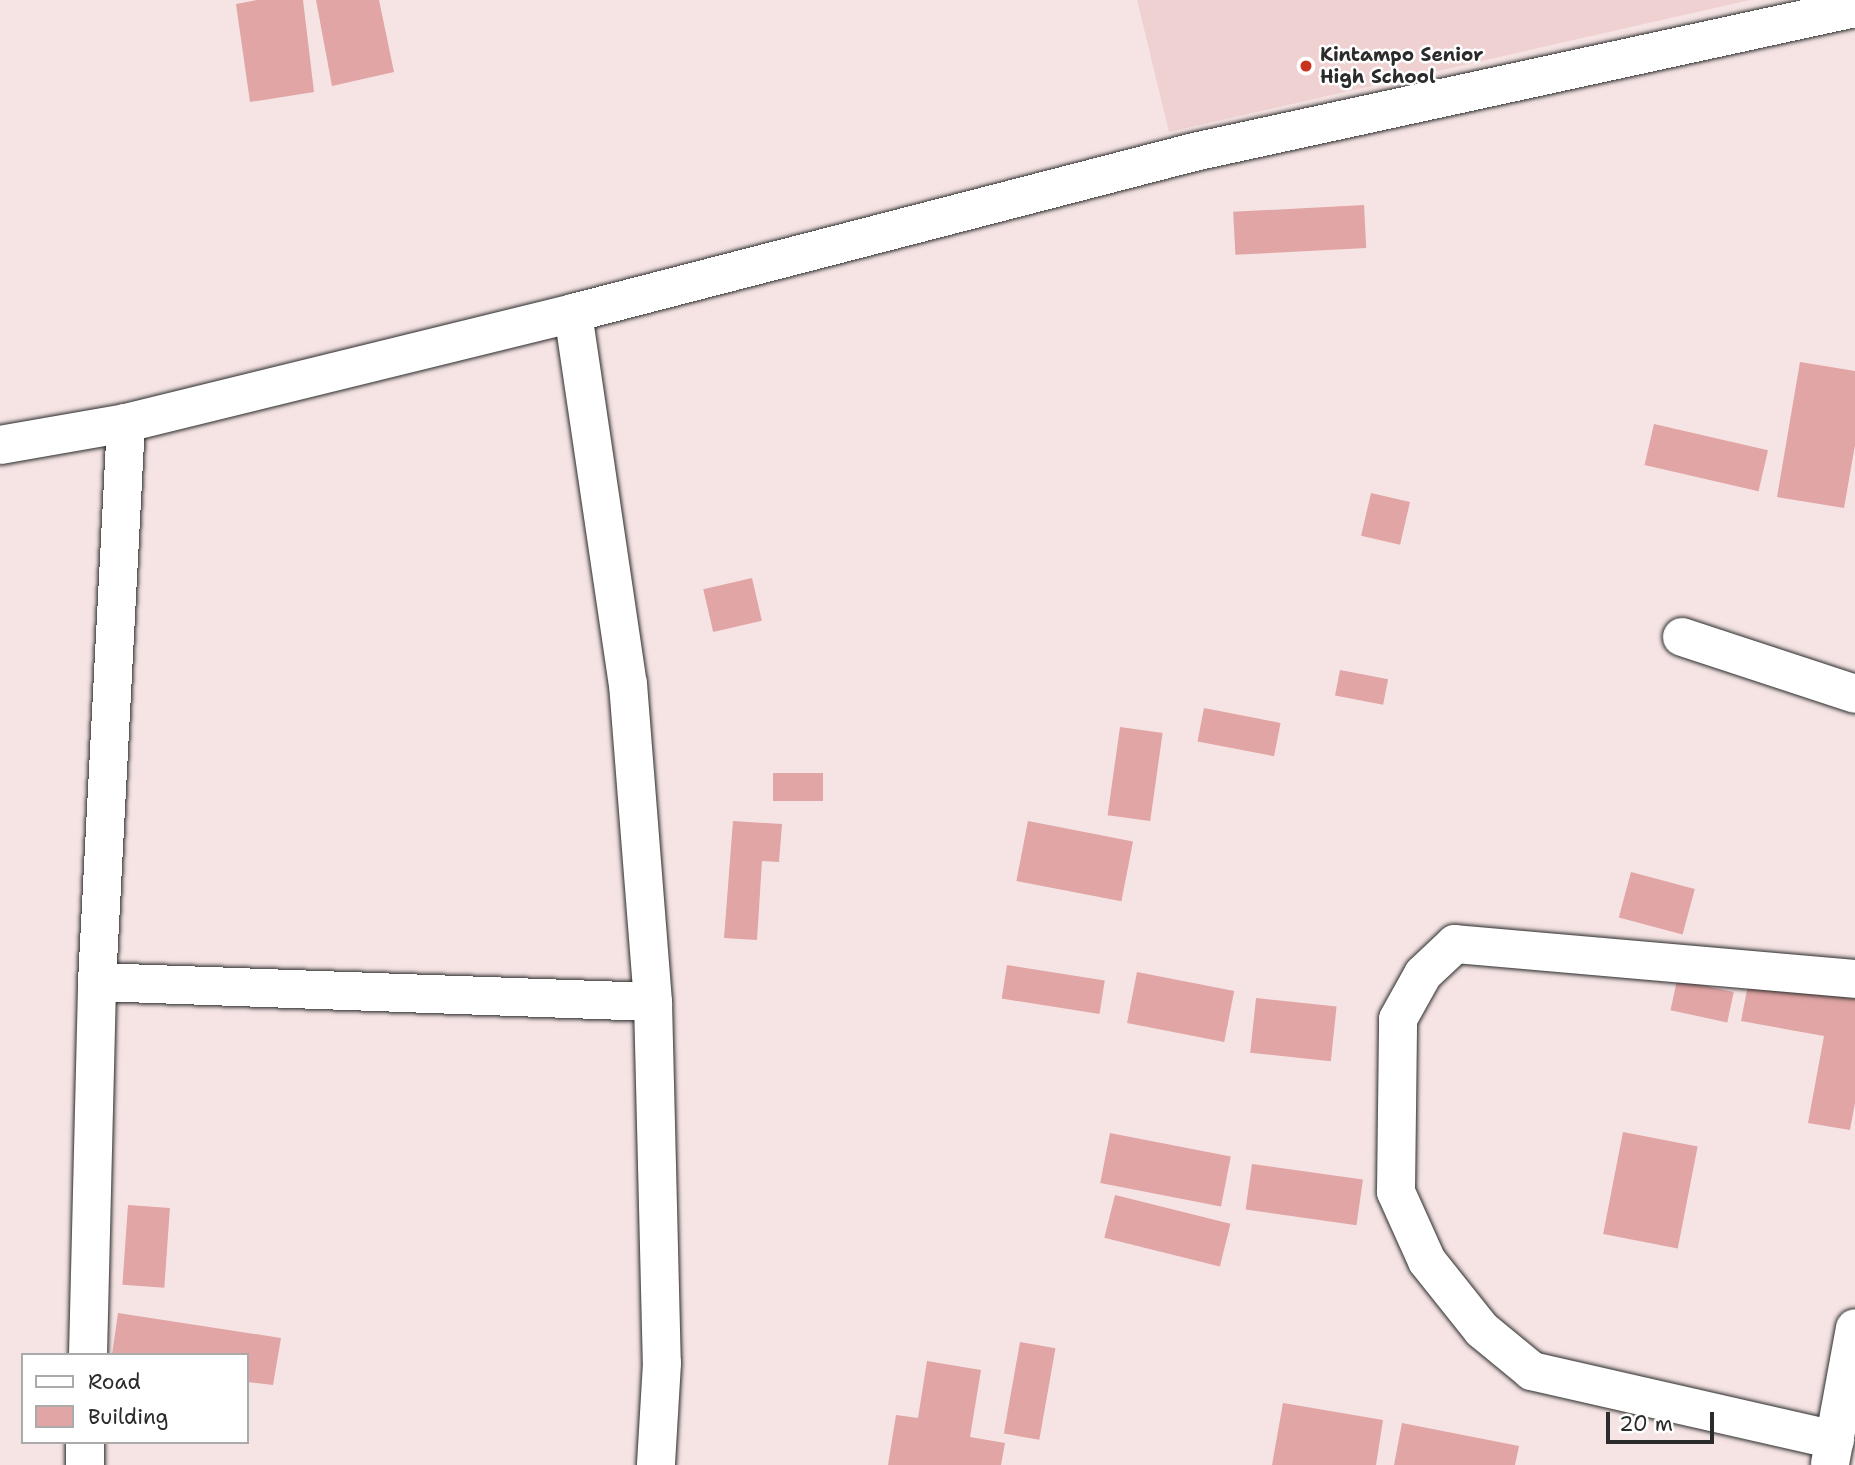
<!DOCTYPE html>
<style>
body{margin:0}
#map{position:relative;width:1855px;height:1465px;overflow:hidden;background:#f6e4e4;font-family:"Shantell Sans",sans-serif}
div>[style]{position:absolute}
.built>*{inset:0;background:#efd1d1}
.building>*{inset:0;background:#e0a5a4;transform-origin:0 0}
.roads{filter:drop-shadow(0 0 2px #2b2b2b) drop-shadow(0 0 2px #2b2b2b)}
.street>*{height:38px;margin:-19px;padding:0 19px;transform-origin:19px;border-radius:19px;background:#fff}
.dots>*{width:19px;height:19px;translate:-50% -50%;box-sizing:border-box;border:4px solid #fff;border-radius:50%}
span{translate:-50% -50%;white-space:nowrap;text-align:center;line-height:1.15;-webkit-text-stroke:5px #fff;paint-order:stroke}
.poi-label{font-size:19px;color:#2b2b2b;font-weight:700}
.left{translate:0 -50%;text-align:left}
.legend{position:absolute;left:21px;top:1353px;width:228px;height:91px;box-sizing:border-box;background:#fff;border:2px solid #aaa;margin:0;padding:9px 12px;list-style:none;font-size:21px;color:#2b2b2b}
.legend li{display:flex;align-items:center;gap:14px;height:35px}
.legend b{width:35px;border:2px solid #aaa}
.scale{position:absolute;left:1606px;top:1412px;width:108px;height:32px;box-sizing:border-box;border:4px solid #2b2b2b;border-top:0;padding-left:9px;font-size:21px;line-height:24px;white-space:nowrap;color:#2b2b2b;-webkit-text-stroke:5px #fff;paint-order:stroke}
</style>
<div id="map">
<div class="built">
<div style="clip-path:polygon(1137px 0,1750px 0,1169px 132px)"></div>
</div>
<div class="building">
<div style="clip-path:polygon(257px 0,303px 0,314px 92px,250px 102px,236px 4px)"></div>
<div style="clip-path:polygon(316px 0,379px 0,394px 72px,332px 86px)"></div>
<div style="left:1364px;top:205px;width:43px;height:131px;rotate:87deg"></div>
<div style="clip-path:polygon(1800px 362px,1855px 371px,1855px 445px,1844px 508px,1777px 497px)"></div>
<div style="left:1654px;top:424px;width:117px;height:42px;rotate:13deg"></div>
<div style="left:1371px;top:493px;width:40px;height:44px;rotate:13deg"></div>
<div style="left:752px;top:578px;width:44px;height:50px;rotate:77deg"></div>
<div style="left:1340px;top:670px;width:49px;height:26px;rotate:11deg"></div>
<div style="left:1204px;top:708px;width:78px;height:34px;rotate:11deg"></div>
<div style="left:1120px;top:727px;width:43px;height:89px;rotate:8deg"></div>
<div style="left:773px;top:773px;width:50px;height:28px"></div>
<div style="clip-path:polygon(733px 821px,782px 824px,779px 862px,762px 861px,757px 940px,724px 938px)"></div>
<div style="left:1028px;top:821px;width:107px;height:61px;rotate:11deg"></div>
<div style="left:1631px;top:872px;width:66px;height:47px;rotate:15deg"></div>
<div style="left:1007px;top:965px;width:99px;height:34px;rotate:9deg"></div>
<div style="left:1137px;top:972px;width:99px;height:52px;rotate:11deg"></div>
<div style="left:1677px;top:980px;width:58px;height:31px;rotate:12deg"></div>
<div style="clip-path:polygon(1749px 980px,1855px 999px,1855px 1103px,1850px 1130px,1808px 1123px,1824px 1036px,1741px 1021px)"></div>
<div style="left:1256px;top:998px;width:81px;height:55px;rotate:6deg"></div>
<div style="left:1623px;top:1132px;width:76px;height:104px;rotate:11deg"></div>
<div style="left:1110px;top:1133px;width:123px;height:51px;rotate:11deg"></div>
<div style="left:1252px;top:1164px;width:112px;height:46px;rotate:8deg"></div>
<div style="left:1115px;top:1195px;width:119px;height:44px;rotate:14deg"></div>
<div style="left:128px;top:1205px;width:42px;height:80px;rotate:4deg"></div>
<div style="clip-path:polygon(118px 1313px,281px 1338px,273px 1385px,247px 1382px,247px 1355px,112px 1355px)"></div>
<div style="left:1020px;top:1342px;width:36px;height:93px;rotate:10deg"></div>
<div style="clip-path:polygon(927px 1361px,981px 1370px,970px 1437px,1005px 1443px,1001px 1465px,888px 1465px,896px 1415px,918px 1418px)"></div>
<div style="clip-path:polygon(1283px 1403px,1383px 1420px,1376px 1465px,1272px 1465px)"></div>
<div style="clip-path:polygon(1402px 1423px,1519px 1446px,1515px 1465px,1394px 1465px)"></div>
</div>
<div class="roads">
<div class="street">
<div style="left:573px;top:313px;width:375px;rotate:81.6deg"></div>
<div style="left:628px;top:684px;width:319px;rotate:85.5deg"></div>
<div style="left:653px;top:1002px;width:361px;rotate:88.6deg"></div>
<div style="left:662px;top:1363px;width:102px;rotate:93.4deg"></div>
<div style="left:0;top:445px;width:128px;rotate:-9.9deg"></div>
<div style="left:126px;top:423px;width:460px;rotate:-13.8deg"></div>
<div style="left:573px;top:313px;width:642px;rotate:-14.53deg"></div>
<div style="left:1194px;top:152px;width:677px;rotate:-12.29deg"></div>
<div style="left:1682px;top:637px;width:182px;rotate:18.2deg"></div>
<div style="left:97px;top:982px;width:556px;rotate:2.06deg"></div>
<div style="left:88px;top:1355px;width:373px;rotate:-88.6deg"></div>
<div style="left:97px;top:982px;width:560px;rotate:-87.03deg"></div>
<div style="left:1835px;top:1440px;width:311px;rotate:-167.2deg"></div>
<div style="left:1532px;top:1371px;width:65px;rotate:-140.6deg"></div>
<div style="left:1482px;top:1330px;width:88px;rotate:-128.6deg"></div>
<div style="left:1427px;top:1261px;width:76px;rotate:-114.2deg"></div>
<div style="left:1396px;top:1192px;width:173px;rotate:-89.3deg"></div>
<div style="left:1398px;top:1019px;width:51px;rotate:-60.9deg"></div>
<div style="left:1423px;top:974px;width:44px;rotate:-43.2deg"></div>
<div style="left:1455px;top:944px;width:402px;rotate:5deg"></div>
<div style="left:1830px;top:1464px;width:138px;rotate:-79.6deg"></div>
<div style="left:85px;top:1465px;width:23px;rotate:-90deg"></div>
</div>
</div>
<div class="dots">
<div style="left:1306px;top:66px;background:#c8321e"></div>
</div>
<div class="poi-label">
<span class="left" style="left:1320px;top:66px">Kintampo Senior<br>High School</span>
</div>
<ul class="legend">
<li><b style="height:9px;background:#fff"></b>Road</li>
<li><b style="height:19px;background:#e0a5a4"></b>Building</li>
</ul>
<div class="scale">20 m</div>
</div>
